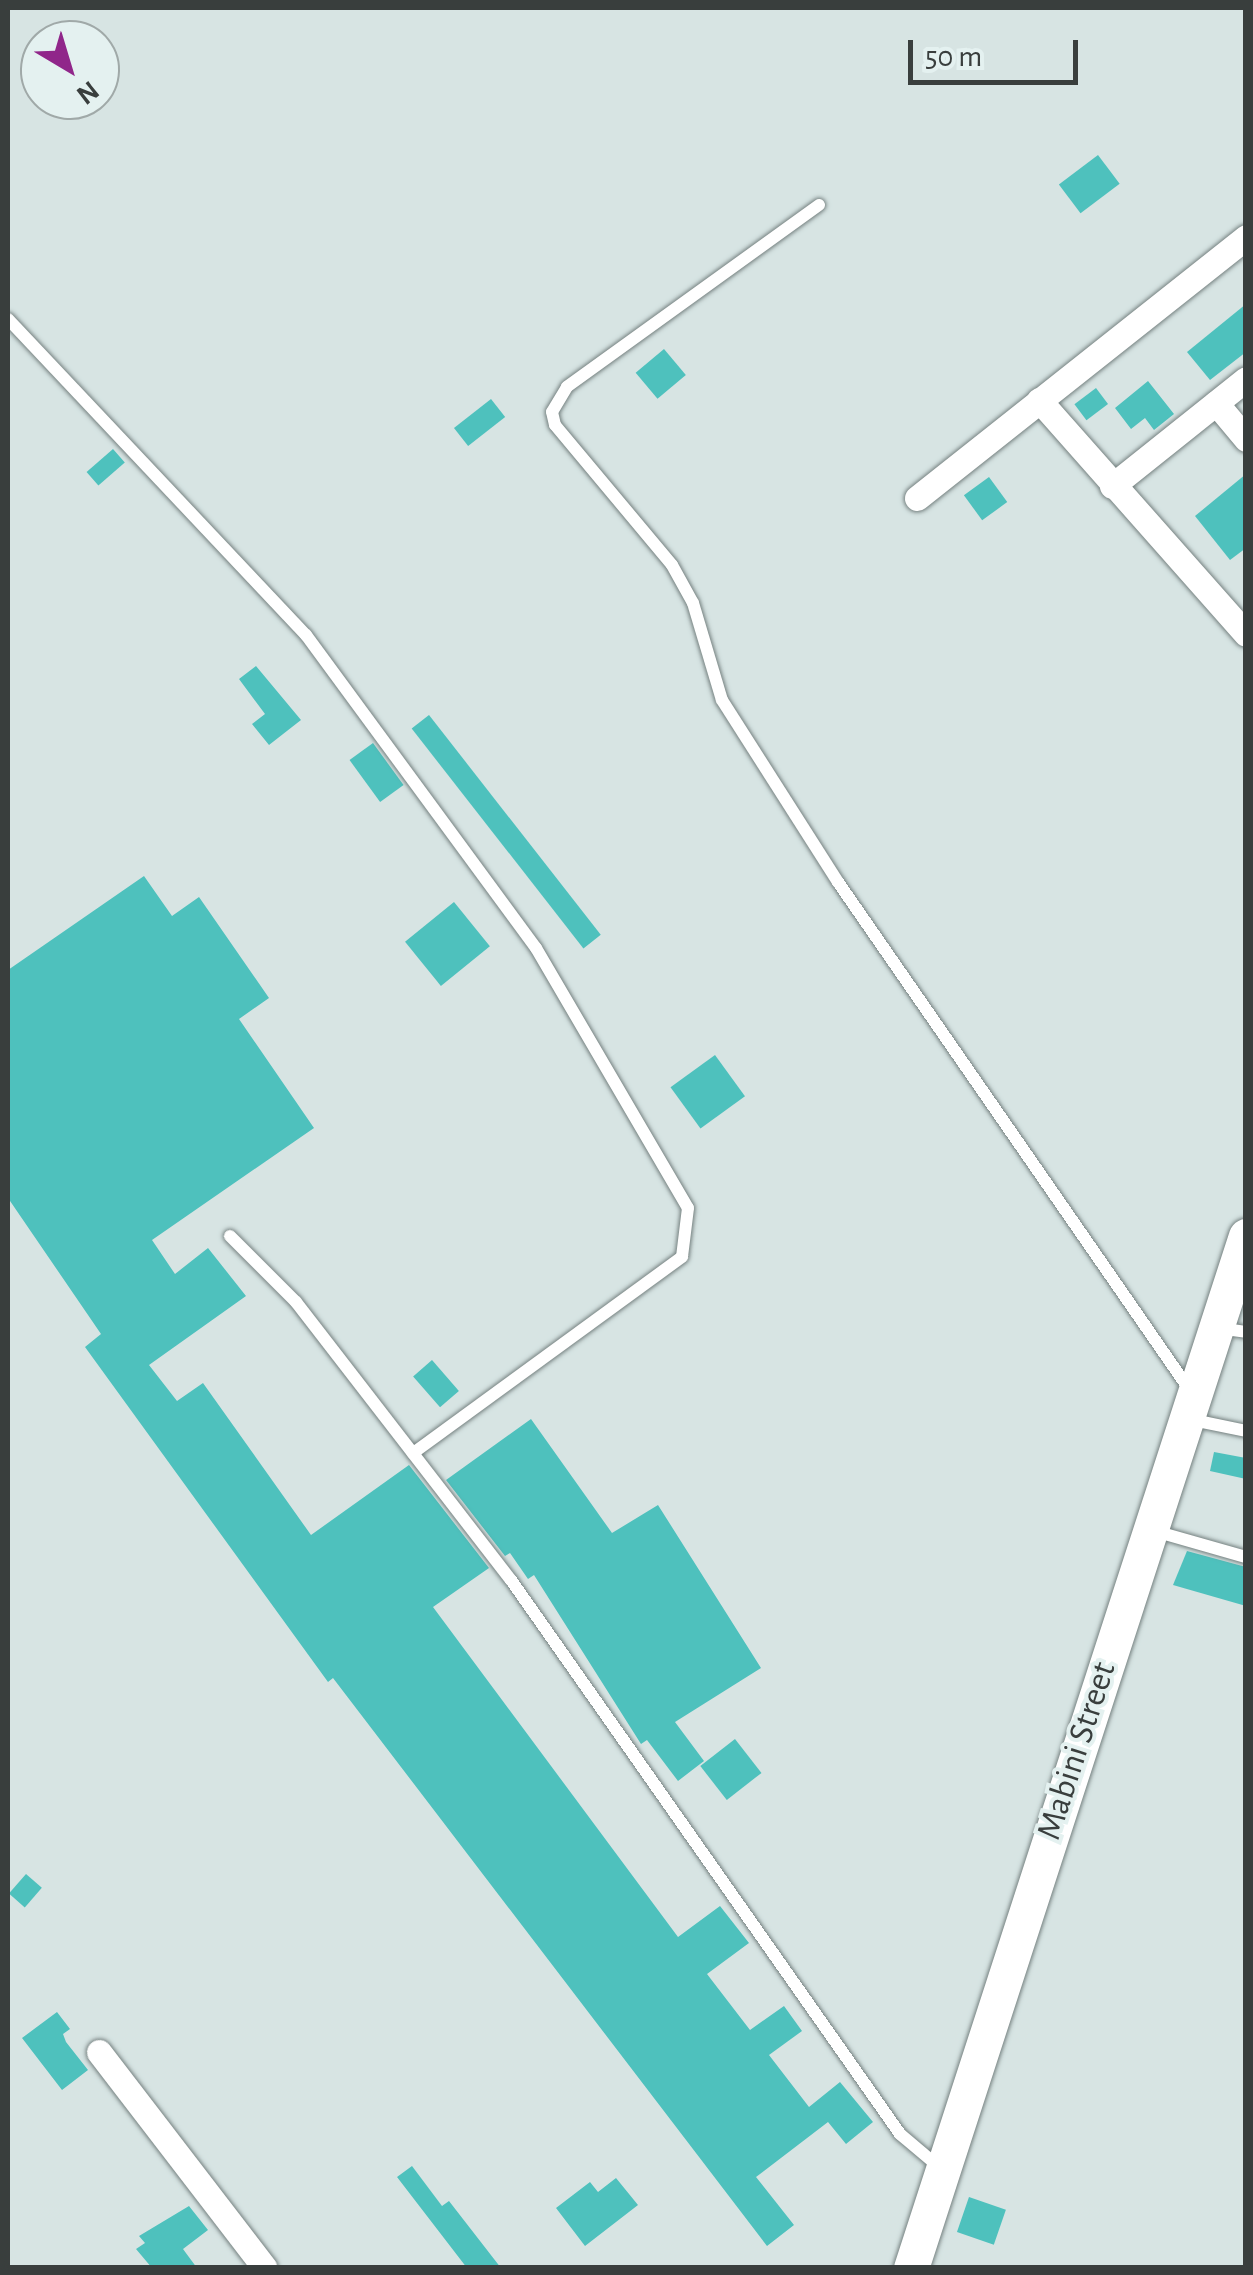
<!DOCTYPE html>
<style>
body{margin:0}
#map{position:relative;width:1253px;height:2275px;overflow:hidden;background:#d7e4e3;font-family:"Alegreya Sans",sans-serif}
div>[style]{position:absolute}
.building>*{inset:0;background:#4ec1bd;transform-origin:0 0}
.roads{filter:drop-shadow(0 0 2px #758180) drop-shadow(0 0 2px #758180)}
.service>*{height:12px;margin:-6px;padding:0 6px;transform-origin:6px;border-radius:6px;background:#fff}
.minor>*{height:25px;margin:-12.5px;padding:0 12.5px;transform-origin:12.5px;border-radius:12.5px;background:#fff}
.secondary>*{height:35px;margin:-17.5px;padding:0 17.5px;transform-origin:17.5px;border-radius:17.5px;background:#fff}
span{translate:-50% -50%;white-space:nowrap;text-align:center;line-height:1.15;-webkit-text-stroke:8px #e4f1f0;paint-order:stroke}
.street-label{font-size:35px;color:#393e3d}
.frame{position:absolute;inset:0;border:10px solid #393e3d;pointer-events:none}
.north{position:absolute;left:20px;top:20px;width:100px;height:100px;box-sizing:border-box;background:#e4f1f0;border:2px solid #a0a9a8;border-radius:50%;rotate:142deg;font-size:28px;font-weight:700;line-height:40px;text-align:center;color:#393e3d}
.north::after{content:'';display:block;margin:auto;width:35px;height:45px;background:#90268a;clip-path:polygon(50% 0,100% 100%,50% 72%,0 100%)}
.scale{position:absolute;left:908px;top:40px;width:170px;height:45px;box-sizing:border-box;border:5px solid #393e3d;border-top:0;padding-left:12px;font-size:30px;line-height:35px;white-space:nowrap;color:#393e3d;-webkit-text-stroke:8px #e4f1f0;paint-order:stroke}
</style>
<div id="map">
<div class="building">
<div style="left:1098px;top:155px;width:36px;height:49px;rotate:53deg"></div>
<div style="clip-path:polygon(1246px 304px,1246px 352px,1210px 380px,1187px 352px)"></div>
<div style="left:664px;top:349px;width:34px;height:37px;rotate:50deg"></div>
<div style="clip-path:polygon(1148px 381px,1174px 414px,1154px 430px,1145px 418px,1131px 429px,1115px 408px)"></div>
<div style="left:1096px;top:388px;width:20px;height:27px;rotate:53deg"></div>
<div style="left:491px;top:399px;width:23px;height:47px;rotate:52deg"></div>
<div style="left:113px;top:449px;width:18px;height:35px;rotate:49deg"></div>
<div style="clip-path:polygon(1246px 474px,1246px 548px,1230px 560px,1195px 516px)"></div>
<div style="left:989px;top:477px;width:31px;height:31px;rotate:54deg"></div>
<div style="clip-path:polygon(256px 666px,301px 720px,269px 745px,252px 724px,265px 714px,239px 679px)"></div>
<div style="left:429px;top:715px;width:279px;height:22px;rotate:52deg"></div>
<div style="left:373px;top:743px;width:52px;height:29px;rotate:54deg"></div>
<div style="clip-path:polygon(144px 876px,172px 916px,199px 897px,269px 998px,239px 1019px,314px 1128px,152px 1240px,175px 1274px,208px 1248px,246px 1296px,149px 1365px,177px 1401px,203px 1383px,311px 1535px,409px 1465px,489px 1568px,433px 1607px,678px 1937px,720px 1906px,749px 1943px,707px 1974px,750px 2030px,784px 2006px,802px 2031px,769px 2055px,809px 2107px,840px 2082px,873px 2122px,846px 2144px,828px 2122px,756px 2177px,794px 2225px,767px 2246px,333px 1678px,328px 1682px,85px 1347px,101px 1334px,8px 1198px,8px 970px)"></div>
<div style="left:454px;top:902px;width:57px;height:63px;rotate:51deg"></div>
<div style="left:715px;top:1055px;width:51px;height:55px;rotate:54deg"></div>
<div style="left:432px;top:1360px;width:41px;height:25px;rotate:49deg"></div>
<div style="clip-path:polygon(531px 1419px,612px 1533px,658px 1505px,761px 1668px,675px 1722px,704px 1761px,678px 1781px,647px 1740px,641px 1744px,534px 1575px,528px 1579px,510px 1553px,505px 1556px,446px 1480px)"></div>
<div style="clip-path:polygon(1214px 1452px,1246px 1458px,1246px 1479px,1210px 1471px)"></div>
<div style="clip-path:polygon(1187px 1551px,1246px 1567px,1246px 1606px,1173px 1585px)"></div>
<div style="left:735px;top:1739px;width:43px;height:44px;rotate:52deg"></div>
<div style="left:26px;top:1874px;width:21px;height:26px;rotate:41deg"></div>
<div style="clip-path:polygon(57px 2012px,70px 2029px,63px 2034px,66px 2042px,88px 2070px,62px 2090px,22px 2038px)"></div>
<div style="clip-path:polygon(412px 2166px,442px 2206px,449px 2201px,501px 2268px,467px 2268px,397px 2177px)"></div>
<div style="clip-path:polygon(616px 2178px,638px 2205px,585px 2246px,556px 2208px,590px 2182px,598px 2192px)"></div>
<div style="left:969px;top:2197px;width:39px;height:37px;rotate:19deg"></div>
<div style="clip-path:polygon(189px 2206px,208px 2230px,183px 2249px,197px 2268px,152px 2268px,136px 2249px,145px 2243px,139px 2236px)"></div>
</div>
<div class="roads">
<div class="service">
<div style="left:819px;top:205px;width:311px;rotate:144.2deg"></div>
<div style="left:567px;top:387px;width:29px;rotate:121deg"></div>
<div style="left:552px;top:412px;width:13px;rotate:77deg"></div>
<div style="left:555px;top:425px;width:182px;rotate:50.1deg"></div>
<div style="left:672px;top:565px;width:43px;rotate:61.1deg"></div>
<div style="left:693px;top:603px;width:101px;rotate:73.4deg"></div>
<div style="left:722px;top:700px;width:216px;rotate:57.5deg"></div>
<div style="left:838px;top:882px;width:620px;rotate:55.31deg"></div>
<div style="left:8px;top:319px;width:434px;rotate:46.7deg"></div>
<div style="left:306px;top:635px;width:388px;rotate:53.7deg"></div>
<div style="left:536px;top:948px;width:301px;rotate:59.7deg"></div>
<div style="left:688px;top:1208px;width:49px;rotate:97deg"></div>
<div style="left:682px;top:1257px;width:333px;rotate:143.9deg"></div>
<div style="left:230px;top:1236px;width:93px;rotate:45deg"></div>
<div style="left:296px;top:1302px;width:351px;rotate:52.3deg"></div>
<div style="left:511px;top:1580px;width:677px;rotate:54.92deg"></div>
<div style="left:900px;top:2134px;width:51px;rotate:40.2deg"></div>
<div style="left:1218px;top:1328px;width:28px;rotate:8deg"></div>
<div style="left:1188px;top:1419px;width:59px;rotate:11.7deg"></div>
<div style="left:1151px;top:1530px;width:99px;rotate:15.9deg"></div>
</div>
<div class="minor">
<div style="left:1039px;top:400px;width:312px;rotate:48.5deg"></div>
<div style="left:1216px;top:403px;width:47px;rotate:50.2deg"></div>
<div style="left:1112px;top:486px;width:171px;rotate:-38.6deg"></div>
<div style="left:917px;top:498px;width:420px;rotate:-38.4deg"></div>
<div style="left:99px;top:2052px;width:272px;rotate:52.5deg"></div>
</div>
<div class="secondary">
<div style="left:911px;top:2268px;width:1085px;rotate:-72.02deg"></div>
</div>
</div>
<div class="street-label">
<span style="left:1077px;top:1751px;rotate:-72deg">Mabini Street</span>
</div>
<div class="frame"></div>
<div class="north">N</div>
<div class="scale">50 m</div>
</div>
